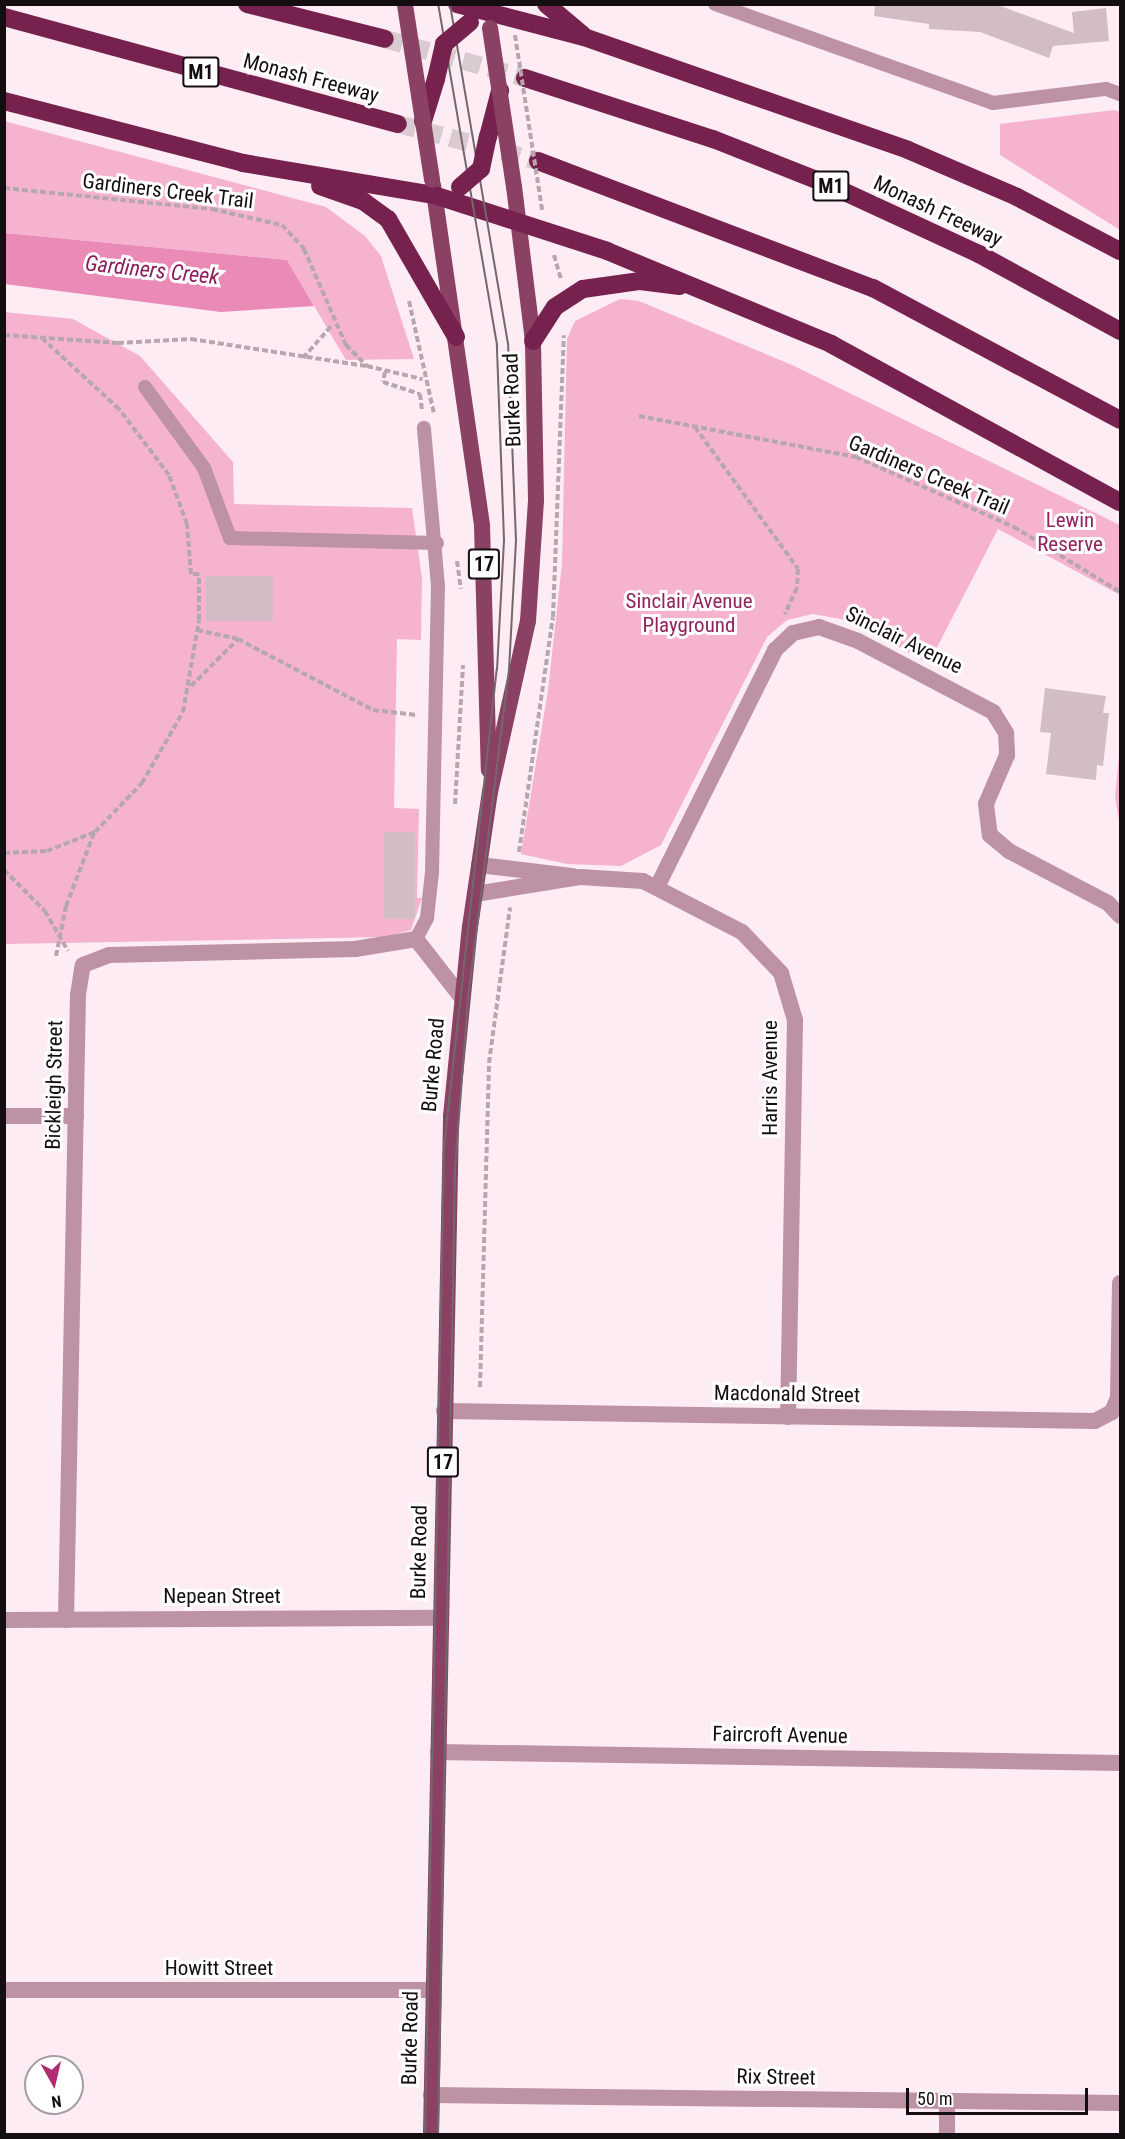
<!DOCTYPE html>
<style>
body{margin:0}
#map{position:relative;width:1125px;height:2139px;overflow:hidden;background:#fdecf3;font-family:"Roboto Condensed",sans-serif}
div>[style]{position:absolute}
.green>*{inset:0;background:#f5b3d0}
.water>*{inset:0;background:#ea8bb7}
.building>*{inset:0;background:#d2bdc5;transform-origin:0 0}
.motorway-tunnel>*{height:18px;margin-top:-9px;transform-origin:0;background:repeating-linear-gradient(90deg,#dacbd1 0 18px,transparent 0 27px)}
.path>*{height:4px;margin-top:-2px;transform-origin:0;background:repeating-linear-gradient(90deg,#b5a7ad 0 6px,transparent 0 9px)}
.service>*{height:14px;margin:-7px;padding:0 7px;transform-origin:7px;border-radius:7px;background:#bd92a4}
.minor>*{height:16px;margin:-8px;padding:0 8px;transform-origin:8px;border-radius:8px;background:#bd92a4}
.primary>*{height:16px;margin:-8px;padding:0 8px;transform-origin:8px;border-radius:8px;background:#8a4164}
.motorway>*{height:18px;margin:-9px;padding:0 9px;transform-origin:9px;border-radius:9px;background:#76214e}
.tram>*{height:1.5px;margin:-0.75px;padding:0 0.75px;transform-origin:0.75px;border-radius:0.75px;background:#73686c}
.path-bridge>*{height:4px;margin-top:-2px;transform-origin:0;background:repeating-linear-gradient(90deg,#b5a7ad 0 6px,transparent 0 9px)}
.primary-bridge>*{height:16px;margin:-8px;padding:0 8px;transform-origin:8px;border-radius:8px;background:#8a4164}
.motorway-bridge>*{height:18px;margin:-9px;padding:0 9px;transform-origin:9px;border-radius:9px;background:#76214e}
span{translate:-50% -50%;white-space:nowrap;text-align:center;line-height:1.15;-webkit-text-stroke:6px #fff;paint-order:stroke}
.shield-label span{padding:2px 4px;background:#fff;border:2px solid;border-radius:4px;-webkit-text-stroke-width:0}
.shield-label{font-size:20px;color:#150e11;font-weight:700}
.street-label{font-size:21px;color:#150e11}
.park-label{font-size:21px;color:#922360}
.water-label{font-size:22px;color:#8c1c5b;font-style:italic}
.frame{position:absolute;inset:0;border:6px solid #150e11;pointer-events:none}
.north{position:absolute;left:24px;top:2055px;width:60px;height:60px;box-sizing:border-box;background:#fff;border:2px solid #a19fa0;border-radius:50%;rotate:172deg;font-size:16px;font-weight:700;line-height:24px;text-align:center;color:#150e11}
.north::after{content:'';display:block;margin:auto;width:21px;height:27px;background:#af2c74;clip-path:polygon(50% 0,100% 100%,50% 72%,0 100%)}
.scale{position:absolute;left:906px;top:2088px;width:182px;height:27px;box-sizing:border-box;border:3px solid #150e11;border-top:0;padding-left:8px;font-size:18px;line-height:21px;white-space:nowrap;color:#150e11;-webkit-text-stroke:4px #fff;paint-order:stroke}
</style>
<div id="map">
<div class="green">
<div style="clip-path:polygon(1114px 110px,1120px 112px,1120px 230px,1000px 155px,1000px 124px)"></div>
<div style="clip-path:polygon(4px 121px,326px 207px,365px 236px,381px 256px,414px 359px,346px 360px,287px 260px,5px 233px)"></div>
<div style="clip-path:polygon(620px 299px,639px 301px,792px 365px,1120px 525px,1120px 595px,998px 529px,929px 663px,841px 619px,813px 614px,787px 620px,767px 637px,661px 845px,621px 866px,567px 864px,521px 854px,548px 690px,562px 564px,567px 339px,575px 321px)"></div>
<div style="clip-path:polygon(4px 312px,73px 319px,140px 356px,233px 462px,234px 504px,412px 508px,422px 578px,421px 640px,397px 639px,394px 808px,419px 809px,417px 898px,422px 898px,411px 930px,386px 937px,5px 944px)"></div>
<div style="clip-path:polygon(1120px 747px,1120px 826px,1115px 797px)"></div>
</div>
<div class="water">
<div style="clip-path:polygon(5px 233px,287px 260px,314px 306px,221px 312px,5px 284px)"></div>
</div>
<div class="building">
<div style="clip-path:polygon(875px 4px,995px 4px,1074px 33px,1072px 12px,1106px 8px,1109px 41px,1053px 46px,1049px 58px,980px 32px,929px 29px,929px 24px,874px 16px)"></div>
<div style="left:273px;top:576px;width:45px;height:67px;rotate:90deg"></div>
<div style="clip-path:polygon(1045px 688px,1106px 696px,1103px 713px,1109px 713px,1103px 766px,1097px 765px,1096px 780px,1046px 774px,1051px 733px,1040px 732px)"></div>
<div style="left:384px;top:832px;width:31px;height:87px"></div>
</div>
<div class="motorway-tunnel">
<div style="left:385px;top:39px;width:145px;rotate:15.6deg"></div>
<div style="left:398px;top:124px;width:145px;rotate:14.8deg"></div>
</div>
<div class="path">
<div style="left:4px;top:188px;width:209px;rotate:5.8deg"></div>
<div style="left:212px;top:209px;width:72px;rotate:12.9deg"></div>
<div style="left:282px;top:225px;width:33px;rotate:47deg"></div>
<div style="left:304px;top:249px;width:105px;rotate:66.4deg"></div>
<div style="left:346px;top:345px;width:30px;rotate:45deg"></div>
<div style="left:367px;top:366px;width:57px;rotate:13.3deg"></div>
<div style="left:554px;top:255px;width:26px;rotate:74deg"></div>
<div style="left:409px;top:301px;width:116px;rotate:77.5deg"></div>
<div style="left:4px;top:335px;width:114px;rotate:4deg"></div>
<div style="left:118px;top:343px;width:73px;rotate:-3.1deg"></div>
<div style="left:191px;top:339px;width:177px;rotate:8.8deg"></div>
<div style="left:303px;top:358px;width:45px;rotate:-48.6deg"></div>
<div style="left:385px;top:372px;width:10px;rotate:101deg"></div>
<div style="left:383px;top:382px;width:39px;rotate:18deg"></div>
<div style="left:420px;top:394px;width:16px;rotate:83deg"></div>
<div style="left:639px;top:416px;width:221px;rotate:10.7deg"></div>
<div style="left:856px;top:457px;width:173px;rotate:23.9deg"></div>
<div style="left:1014px;top:527px;width:124px;rotate:31.5deg"></div>
<div style="left:695px;top:427px;width:175px;rotate:54deg"></div>
<div style="left:798px;top:569px;width:19px;rotate:93deg"></div>
<div style="left:797px;top:588px;width:29px;rotate:115deg"></div>
<div style="left:457px;top:561px;width:28px;rotate:82deg"></div>
<div style="left:197px;top:630px;width:42px;rotate:12.4deg"></div>
<div style="left:238px;top:639px;width:153px;rotate:27.7deg"></div>
<div style="left:373px;top:710px;width:44px;rotate:6.5deg"></div>
<div style="left:191px;top:686px;width:66px;rotate:-45deg"></div>
<div style="left:455px;top:804px;width:139px;rotate:-86.7deg"></div>
<div style="left:519px;top:852px;width:237px;rotate:-81.8deg"></div>
<div style="left:553px;top:617px;width:282px;rotate:-87.8deg"></div>
<div style="left:4px;top:853px;width:43px;rotate:-2.7deg"></div>
<div style="left:47px;top:851px;width:52px;rotate:-21.6deg"></div>
<div style="left:95px;top:832px;width:68px;rotate:-46.2deg"></div>
<div style="left:142px;top:783px;width:82px;rotate:-60deg"></div>
<div style="left:183px;top:712px;width:93px;rotate:-80.1deg"></div>
<div style="left:199px;top:620px;width:46px;rotate:-90deg"></div>
<div style="left:199px;top:574px;width:8px;rotate:180deg"></div>
<div style="left:191px;top:574px;width:50px;rotate:-94.6deg"></div>
<div style="left:187px;top:524px;width:52px;rotate:-110.2deg"></div>
<div style="left:169px;top:475px;width:83px;rotate:-127.1deg"></div>
<div style="left:119px;top:409px;width:103px;rotate:-137.4deg"></div>
<div style="left:4px;top:870px;width:58px;rotate:45deg"></div>
<div style="left:45px;top:911px;width:46px;rotate:60.1deg"></div>
<div style="left:56px;top:956px;width:51px;rotate:-78.7deg"></div>
<div style="left:66px;top:906px;width:78px;rotate:-69deg"></div>
<div style="left:480px;top:1387px;width:324px;rotate:-88.4deg"></div>
<div style="left:489px;top:1063px;width:157px;rotate:-82.3deg"></div>
</div>
<div class="service">
<div style="left:715px;top:4px;width:295px;rotate:19.6deg"></div>
<div style="left:993px;top:103px;width:114px;rotate:-7.1deg"></div>
<div style="left:1106px;top:89px;width:15px;rotate:20deg"></div>
<div style="left:145px;top:387px;width:100px;rotate:53.9deg"></div>
<div style="left:204px;top:468px;width:75px;rotate:69.6deg"></div>
<div style="left:230px;top:538px;width:207px;rotate:1.4deg"></div>
<div style="left:416px;top:939px;width:24px;rotate:-62deg"></div>
<div style="left:427px;top:918px;width:46px;rotate:-83.8deg"></div>
<div style="left:432px;top:872px;width:286px;rotate:-88.8deg"></div>
<div style="left:438px;top:586px;width:159px;rotate:-95.1deg"></div>
</div>
<div class="minor">
<div style="left:479px;top:865px;width:95px;rotate:6.7deg"></div>
<div style="left:657px;top:887px;width:265px;rotate:-63.5deg"></div>
<div style="left:775px;top:650px;width:25px;rotate:-43deg"></div>
<div style="left:793px;top:633px;width:27px;rotate:-13deg"></div>
<div style="left:819px;top:627px;width:41px;rotate:19.7deg"></div>
<div style="left:858px;top:641px;width:153px;rotate:27.7deg"></div>
<div style="left:993px;top:712px;width:25px;rotate:58deg"></div>
<div style="left:1006px;top:733px;width:22px;rotate:87deg"></div>
<div style="left:1007px;top:755px;width:53px;rotate:113.2deg"></div>
<div style="left:986px;top:804px;width:31px;rotate:83deg"></div>
<div style="left:990px;top:835px;width:25px;rotate:40deg"></div>
<div style="left:1009px;top:851px;width:112px;rotate:27.7deg"></div>
<div style="left:1108px;top:903px;width:18px;rotate:47deg"></div>
<div style="left:475px;top:894px;width:106px;rotate:-9.2deg"></div>
<div style="left:580px;top:877px;width:63px;rotate:3.6deg"></div>
<div style="left:643px;top:881px;width:111px;rotate:27.3deg"></div>
<div style="left:742px;top:932px;width:57px;rotate:46.4deg"></div>
<div style="left:781px;top:973px;width:49px;rotate:73.4deg"></div>
<div style="left:795px;top:1020px;width:397px;rotate:91deg"></div>
<div style="left:4px;top:1116px;width:72px"></div>
<div style="left:444px;top:1411px;width:651px;rotate:0.88deg"></div>
<div style="left:1095px;top:1421px;width:19px;rotate:-28deg"></div>
<div style="left:1112px;top:1412px;width:15px;rotate:-67deg"></div>
<div style="left:1118px;top:1398px;width:115px;rotate:-89deg"></div>
<div style="left:4px;top:1620px;width:437px;rotate:-0.3deg"></div>
<div style="left:66px;top:1620px;width:625px;rotate:-88.9deg"></div>
<div style="left:78px;top:995px;width:30px;rotate:-81deg"></div>
<div style="left:83px;top:965px;width:28px;rotate:-21deg"></div>
<div style="left:109px;top:955px;width:246px;rotate:-1.4deg"></div>
<div style="left:355px;top:949px;width:62px;rotate:-9.3deg"></div>
<div style="left:416px;top:939px;width:75px;rotate:52.1deg"></div>
<div style="left:438px;top:1752px;width:682px;rotate:0.92deg"></div>
<div style="left:4px;top:1990px;width:429px"></div>
<div style="left:431px;top:2095px;width:689px;rotate:0.67deg"></div>
<div style="left:947px;top:2134px;width:32px;rotate:-90deg"></div>
</div>
<div class="primary">
<div style="left:433px;top:185px;width:345px;rotate:81.8deg"></div>
<div style="left:482px;top:526px;width:244px;rotate:88.4deg"></div>
<div style="left:431px;top:2134px;width:1018px;rotate:-88.87deg"></div>
<div style="left:451px;top:1116px;width:190px;rotate:-84.3deg"></div>
<div style="left:470px;top:927px;width:136px;rotate:-81.6deg"></div>
<div style="left:490px;top:792px;width:175px;rotate:-77.5deg"></div>
<div style="left:528px;top:621px;width:121px;rotate:-86.2deg"></div>
<div style="left:536px;top:500px;width:159px;rotate:-91.1deg"></div>
<div style="left:533px;top:341px;width:155px;rotate:-97deg"></div>
</div>
<div class="motorway">
<div style="left:247px;top:4px;width:142px;rotate:14.2deg"></div>
<div style="left:457px;top:4px;width:131px;rotate:14.6deg"></div>
<div style="left:584px;top:37px;width:343px;rotate:19.2deg"></div>
<div style="left:908px;top:150px;width:119px;rotate:23.3deg"></div>
<div style="left:1017px;top:197px;width:116px;rotate:27.7deg"></div>
<div style="left:546px;top:4px;width:48px;rotate:40deg"></div>
<div style="left:4px;top:17px;width:408px;rotate:15.2deg"></div>
<div style="left:525px;top:78px;width:198px;rotate:18deg"></div>
<div style="left:713px;top:139px;width:130px;rotate:21.6deg"></div>
<div style="left:834px;top:187px;width:160px;rotate:24.8deg"></div>
<div style="left:979px;top:254px;width:161px;rotate:28.6deg"></div>
<div style="left:4px;top:101px;width:247px;rotate:14.5deg"></div>
<div style="left:243px;top:163px;width:194px;rotate:9.5deg"></div>
<div style="left:434px;top:195px;width:182px;rotate:17.9deg"></div>
<div style="left:607px;top:251px;width:243px;rotate:22.5deg"></div>
<div style="left:831px;top:344px;width:329px;rotate:28.7deg"></div>
<div style="left:423px;top:121px;width:44px;rotate:-72.8deg"></div>
<div style="left:488px;top:137px;width:48px;rotate:-75.4deg"></div>
<div style="left:538px;top:161px;width:358px;rotate:20.8deg"></div>
<div style="left:873px;top:288px;width:280px;rotate:28.1deg"></div>
<div style="left:320px;top:186px;width:46px;rotate:19.2deg"></div>
<div style="left:363px;top:201px;width:31px;rotate:36deg"></div>
<div style="left:388px;top:219px;width:136px;rotate:60deg"></div>
<div style="left:533px;top:341px;width:40px;rotate:-57.1deg"></div>
<div style="left:555px;top:307px;width:33px;rotate:-33deg"></div>
<div style="left:583px;top:289px;width:58px;rotate:-8deg"></div>
<div style="left:640px;top:281px;width:40px;rotate:7.1deg"></div>
</div>
<div class="tram">
<div style="left:425px;top:2134px;width:987px;rotate:-88.9deg"></div>
<div style="left:444px;top:1147px;width:480px;rotate:-83.7deg"></div>
<div style="left:497px;top:670px;width:130px;rotate:-86.9deg"></div>
<div style="left:504px;top:540px;width:195px;rotate:-92.1deg"></div>
<div style="left:497px;top:345px;width:346px;rotate:-99.8deg"></div>
<div style="left:438px;top:2134px;width:965px;rotate:-88.99deg"></div>
<div style="left:455px;top:1169px;width:170px;rotate:-85.6deg"></div>
<div style="left:468px;top:999px;width:332px;rotate:-82.9deg"></div>
<div style="left:509px;top:670px;width:129px;rotate:-86.9deg"></div>
<div style="left:516px;top:541px;width:197px;rotate:-92.3deg"></div>
<div style="left:508px;top:344px;width:345px;rotate:-99.7deg"></div>
</div>
<div class="path-bridge">
<div style="left:515px;top:35px;width:177px;rotate:81.2deg"></div>
</div>
<div class="primary-bridge">
<div style="left:405px;top:5px;width:177px;rotate:81.2deg"></div>
<div style="left:490px;top:28px;width:161px;rotate:81.4deg"></div>
</div>
<div class="motorway-bridge">
<div style="left:436px;top:79px;width:36px;rotate:-77deg"></div>
<div style="left:444px;top:44px;width:34px;rotate:-40deg"></div>
<div style="left:460px;top:187px;width:28px;rotate:-41deg"></div>
<div style="left:481px;top:169px;width:33px;rotate:-78deg"></div>
</div>
<div class="shield-label">
<span style="left:201px;top:72px">M1</span>
<span style="left:831px;top:186px">M1</span>
<span style="left:484px;top:564px">17</span>
<span style="left:443px;top:1462px">17</span>
</div>
<div class="street-label">
<span style="left:311px;top:78px;rotate:15deg">Monash Freeway</span>
<span style="left:168px;top:191px;rotate:7deg">Gardiners Creek Trail</span>
<span style="left:938px;top:211px;rotate:25deg">Monash Freeway</span>
<span style="left:512px;top:400px;rotate:-92deg">Burke Road</span>
<span style="left:929px;top:475px;rotate:23deg">Gardiners Creek Trail</span>
<span style="left:904px;top:640px;rotate:26deg">Sinclair Avenue</span>
<span style="left:433px;top:1065px;rotate:-85deg">Burke Road</span>
<span style="left:770px;top:1078px;rotate:-90deg">Harris Avenue</span>
<span style="left:54px;top:1085px;rotate:-89deg">Bickleigh Street</span>
<span style="left:787px;top:1394px;rotate:1deg">Macdonald Street</span>
<span style="left:419px;top:1552px;rotate:-89deg">Burke Road</span>
<span style="left:222px;top:1596px">Nepean Street</span>
<span style="left:780px;top:1735px;rotate:1deg">Faircroft Avenue</span>
<span style="left:219px;top:1968px">Howitt Street</span>
<span style="left:410px;top:2038px;rotate:-89deg">Burke Road</span>
<span style="left:776px;top:2077px;rotate:1deg">Rix Street</span>
</div>
<div class="park-label">
<span style="left:1070px;top:532px">Lewin<br>Reserve</span>
<span style="left:689px;top:613px">Sinclair Avenue<br>Playground</span>
</div>
<div class="water-label">
<span style="left:152px;top:270px;rotate:6deg">Gardiners Creek</span>
</div>
<div class="frame"></div>
<div class="north">N</div>
<div class="scale">50 m</div>
</div>
